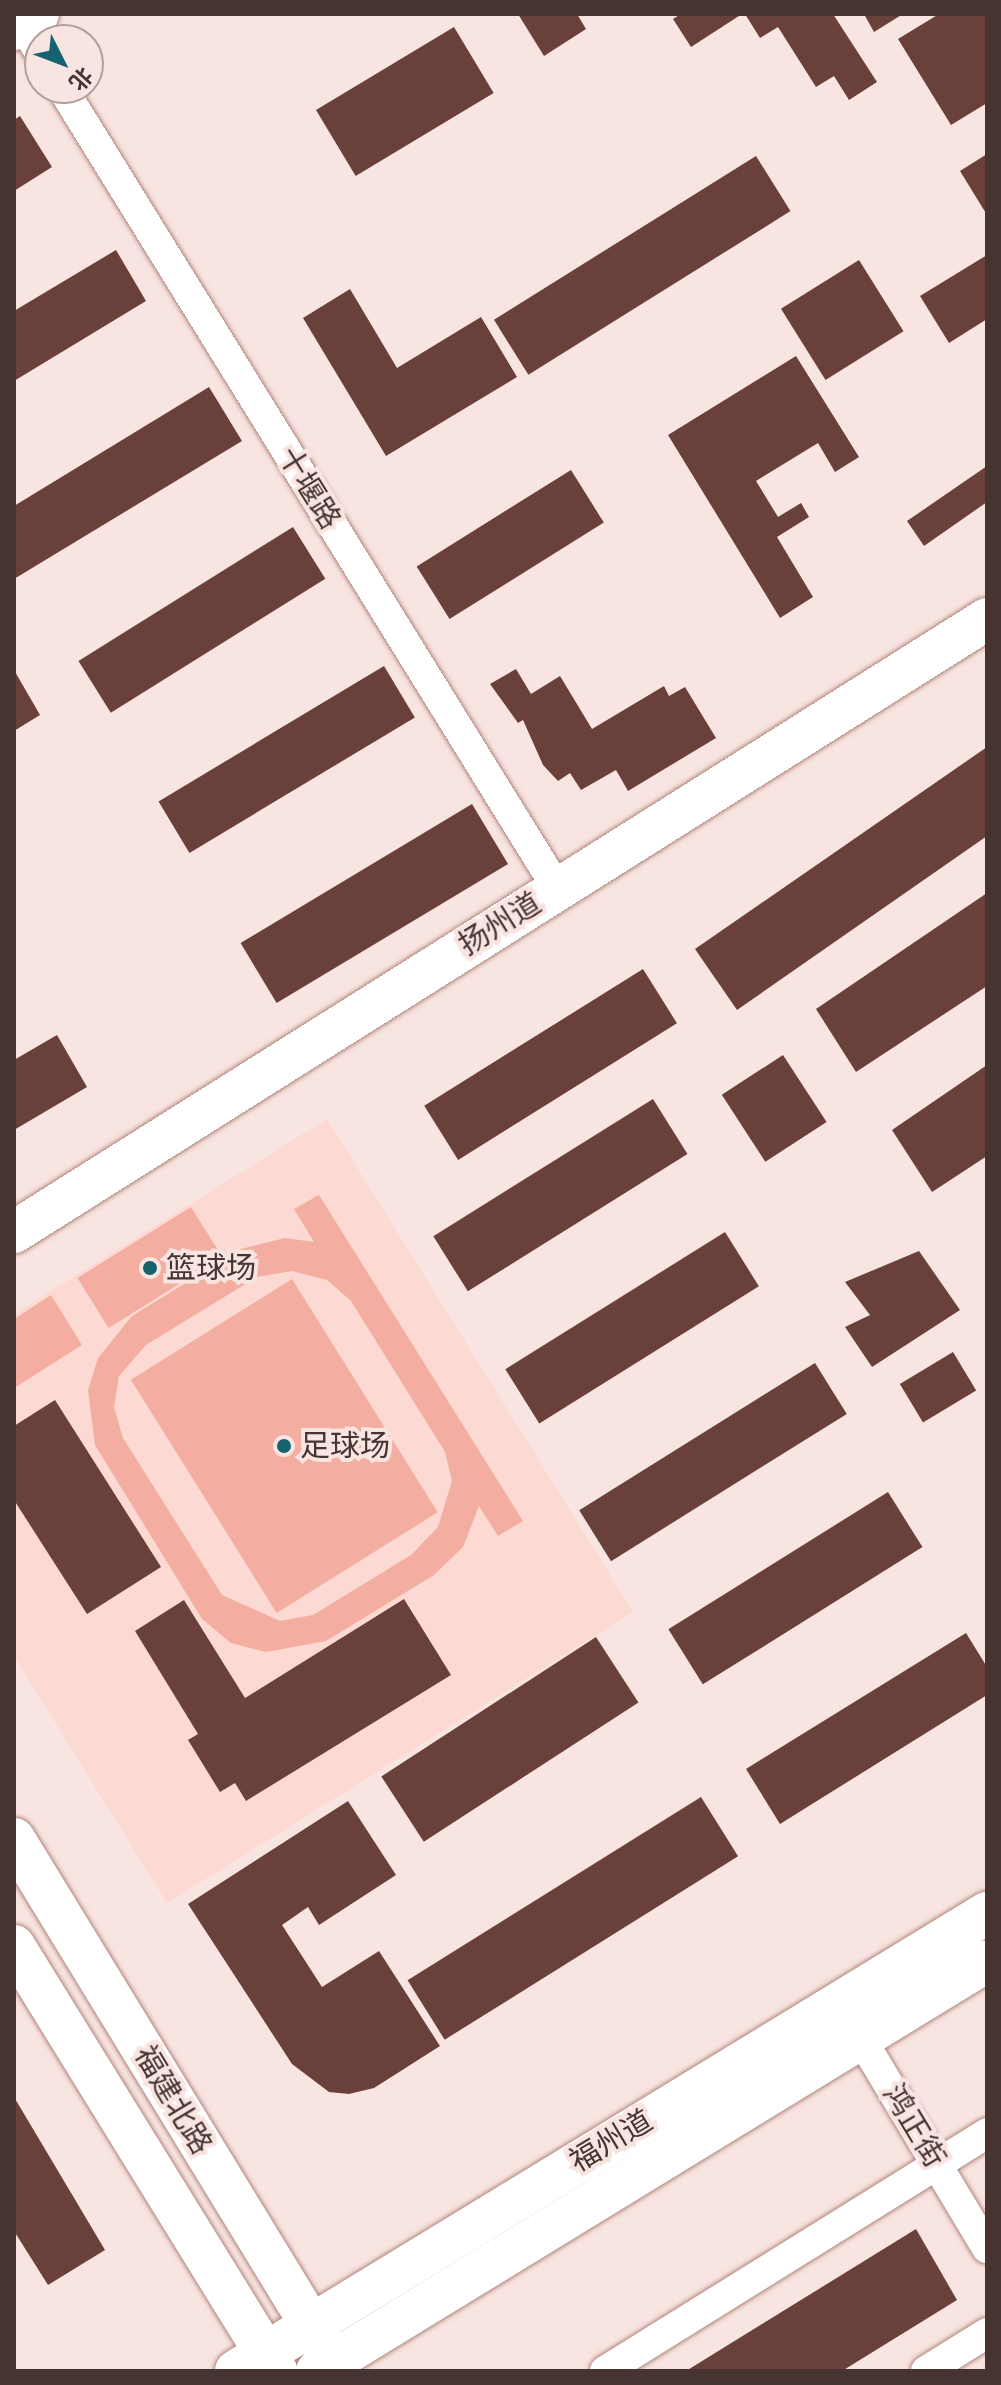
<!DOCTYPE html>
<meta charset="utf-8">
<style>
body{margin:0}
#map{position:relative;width:1001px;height:2385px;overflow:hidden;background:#f8e4e0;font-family:Cabin,"Noto Sans SC",sans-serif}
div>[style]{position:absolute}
.built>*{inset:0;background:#fcd9d2}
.green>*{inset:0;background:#f4aea1;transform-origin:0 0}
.building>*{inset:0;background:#69413a;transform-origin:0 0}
.roads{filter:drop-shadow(0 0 2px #b1847c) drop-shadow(0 0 2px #b1847c)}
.street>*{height:30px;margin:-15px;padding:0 15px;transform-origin:15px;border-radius:15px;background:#fff}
.secondary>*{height:42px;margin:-21px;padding:0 21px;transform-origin:21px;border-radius:21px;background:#fff}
.dots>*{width:22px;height:22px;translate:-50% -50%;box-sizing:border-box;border:4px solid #f8e4e0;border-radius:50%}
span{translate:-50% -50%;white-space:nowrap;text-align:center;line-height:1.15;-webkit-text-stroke:8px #f8e4e0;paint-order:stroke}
.street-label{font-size:30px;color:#473430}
.poi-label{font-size:30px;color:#473430}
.left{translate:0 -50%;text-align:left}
.frame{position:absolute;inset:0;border:16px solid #473430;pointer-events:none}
.north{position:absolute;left:24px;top:24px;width:80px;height:80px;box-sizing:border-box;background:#f8e4e0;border:2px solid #b19e9a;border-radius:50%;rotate:132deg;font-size:22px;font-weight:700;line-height:32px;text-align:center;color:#473430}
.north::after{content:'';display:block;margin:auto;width:28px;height:36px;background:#16626e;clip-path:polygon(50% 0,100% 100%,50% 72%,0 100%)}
</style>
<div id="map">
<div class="built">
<div style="clip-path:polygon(327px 1119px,633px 1612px,167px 1903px,14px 1656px,14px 1314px)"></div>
</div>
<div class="green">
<div style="clip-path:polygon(evenodd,319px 1195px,523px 1521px,498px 1536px,479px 1506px,463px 1547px,434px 1575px,326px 1641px,266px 1652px,231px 1643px,202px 1619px,95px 1445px,88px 1390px,98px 1358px,132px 1316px,241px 1249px,285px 1238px,314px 1242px,294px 1209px,319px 1195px,292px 1271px,327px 1280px,351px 1301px,445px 1452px,452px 1481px,438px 1527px,411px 1555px,313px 1615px,280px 1621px,222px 1595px,123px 1438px,114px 1407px,119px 1376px,146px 1345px,257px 1277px,292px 1271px)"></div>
<div style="left:191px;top:1207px;width:59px;height:134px;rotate:58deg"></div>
<div style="left:292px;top:1279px;width:275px;height:190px;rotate:58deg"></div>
<div style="clip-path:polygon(51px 1295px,82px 1345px,14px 1388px,14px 1319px)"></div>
</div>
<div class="building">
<div style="clip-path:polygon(518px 14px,577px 14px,586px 29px,544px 56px)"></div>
<div style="clip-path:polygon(681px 14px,742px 14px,691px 47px,673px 19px)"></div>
<div style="clip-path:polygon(745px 14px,833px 14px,877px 82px,849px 100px,834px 76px,816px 87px,778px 27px,760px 38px)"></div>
<div style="clip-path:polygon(864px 14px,903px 14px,874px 32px)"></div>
<div style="clip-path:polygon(939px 14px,987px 14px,987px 103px,951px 125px,898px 39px)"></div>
<div style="left:454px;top:27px;width:77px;height:161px;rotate:59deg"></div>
<div style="clip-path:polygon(20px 116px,52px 167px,14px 191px,14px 120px)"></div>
<div style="clip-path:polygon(987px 154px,987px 215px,960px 171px)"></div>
<div style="left:756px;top:156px;width:65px;height:309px;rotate:58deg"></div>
<div style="clip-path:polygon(116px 250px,146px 301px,14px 381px,14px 311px)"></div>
<div style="clip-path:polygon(987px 255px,987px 319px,949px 343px,920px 296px)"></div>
<div style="left:859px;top:260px;width:84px;height:92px;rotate:58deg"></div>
<div style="clip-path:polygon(350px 289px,397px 368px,481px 317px,517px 377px,386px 456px,303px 318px)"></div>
<div style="clip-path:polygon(796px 356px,859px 457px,835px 472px,818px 443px,756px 481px,778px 517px,801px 503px,809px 517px,777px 537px,813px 597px,780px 618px,668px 435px)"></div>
<div style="clip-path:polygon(209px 387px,242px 441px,14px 579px,14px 506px)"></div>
<div style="clip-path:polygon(987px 466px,987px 502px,924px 546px,907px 521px)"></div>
<div style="left:571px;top:470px;width:62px;height:182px;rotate:58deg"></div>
<div style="left:293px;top:527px;width:61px;height:253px;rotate:58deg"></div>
<div style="left:384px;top:666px;width:60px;height:263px;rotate:59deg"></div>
<div style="clip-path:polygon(516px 669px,531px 694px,560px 676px,592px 729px,664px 686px,669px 696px,685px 687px,716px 738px,628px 791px,616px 770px,581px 790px,570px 773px,558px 781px,543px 765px,523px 720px,518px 723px,490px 684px)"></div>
<div style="clip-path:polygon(14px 670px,40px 715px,14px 731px)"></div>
<div style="clip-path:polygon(987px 747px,987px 836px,737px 1010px,695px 949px)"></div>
<div style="left:472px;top:804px;width:70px;height:270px;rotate:59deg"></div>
<div style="clip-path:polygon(987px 893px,987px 986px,856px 1072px,816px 1009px)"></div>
<div style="left:643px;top:969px;width:64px;height:258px;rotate:58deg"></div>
<div style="clip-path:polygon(57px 1035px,87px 1087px,14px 1130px,14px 1060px)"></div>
<div style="left:783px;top:1055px;width:80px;height:73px;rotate:57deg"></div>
<div style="clip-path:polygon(987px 1065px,987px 1156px,932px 1192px,892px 1130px)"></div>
<div style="left:653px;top:1099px;width:65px;height:259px;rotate:58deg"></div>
<div style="left:725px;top:1232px;width:64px;height:259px;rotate:58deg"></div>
<div style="clip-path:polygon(919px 1251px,960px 1310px,872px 1367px,845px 1327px,870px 1315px,845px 1282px)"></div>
<div style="left:953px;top:1352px;width:45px;height:62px;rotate:59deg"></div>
<div style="left:815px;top:1363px;width:60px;height:278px;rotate:58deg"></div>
<div style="clip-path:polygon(55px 1400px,161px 1567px,87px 1614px,14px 1500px,14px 1426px)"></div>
<div style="left:888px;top:1492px;width:65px;height:259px;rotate:58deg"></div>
<div style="clip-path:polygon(404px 1599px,451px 1675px,246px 1801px,235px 1783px,220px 1792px,188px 1740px,198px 1734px,135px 1631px,184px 1600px,245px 1698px)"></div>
<div style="clip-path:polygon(966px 1633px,987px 1667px,987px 1695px,780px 1824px,746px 1769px)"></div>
<div style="left:596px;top:1637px;width:78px;height:256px;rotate:57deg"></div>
<div style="left:701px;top:1797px;width:70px;height:346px;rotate:58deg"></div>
<div style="clip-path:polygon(348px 1801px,396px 1875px,319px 1925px,308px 1907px,282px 1925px,322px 1987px,379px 1951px,440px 2046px,374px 2088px,349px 2094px,329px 2092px,292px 2064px,188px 1904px)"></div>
<div style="clip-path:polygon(14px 2097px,105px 2250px,48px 2285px,14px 2231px)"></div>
<div style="clip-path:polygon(916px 2229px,957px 2300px,842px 2371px,686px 2371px)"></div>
</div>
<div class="roads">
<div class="street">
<div style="left:16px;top:14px;width:46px;rotate:58.4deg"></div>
<div style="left:62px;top:88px;width:941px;rotate:58.25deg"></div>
<div style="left:851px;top:2022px;width:264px;rotate:59deg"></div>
<div style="left:605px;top:2371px;width:450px;rotate:-31.9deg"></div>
<div style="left:926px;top:2371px;width:72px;rotate:-31.9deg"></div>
</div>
<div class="secondary">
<div style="left:14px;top:29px;width:28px;rotate:-32deg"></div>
<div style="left:14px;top:1232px;width:1150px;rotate:-32.21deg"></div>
<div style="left:14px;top:1839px;width:594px;rotate:58.56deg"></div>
<div style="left:14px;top:1946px;width:499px;rotate:58.3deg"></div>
<div style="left:236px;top:2371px;width:880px;rotate:-31.38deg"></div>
<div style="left:317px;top:2371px;width:785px;rotate:-31.46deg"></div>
</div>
</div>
<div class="dots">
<div style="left:150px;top:1268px;background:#16626e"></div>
<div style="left:284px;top:1446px;background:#16626e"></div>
</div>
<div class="street-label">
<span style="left:309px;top:488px;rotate:58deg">十堰路</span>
<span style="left:500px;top:924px;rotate:-32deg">扬州道</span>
<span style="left:173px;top:2100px;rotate:59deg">福建北路</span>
<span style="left:914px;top:2126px;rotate:59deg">鸿正街</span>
<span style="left:611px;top:2141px;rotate:-31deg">福州道</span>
</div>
<div class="poi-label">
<span class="left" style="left:166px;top:1268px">篮球场</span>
<span class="left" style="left:300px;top:1446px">足球场</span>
</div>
<div class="frame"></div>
<div class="north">北</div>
</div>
